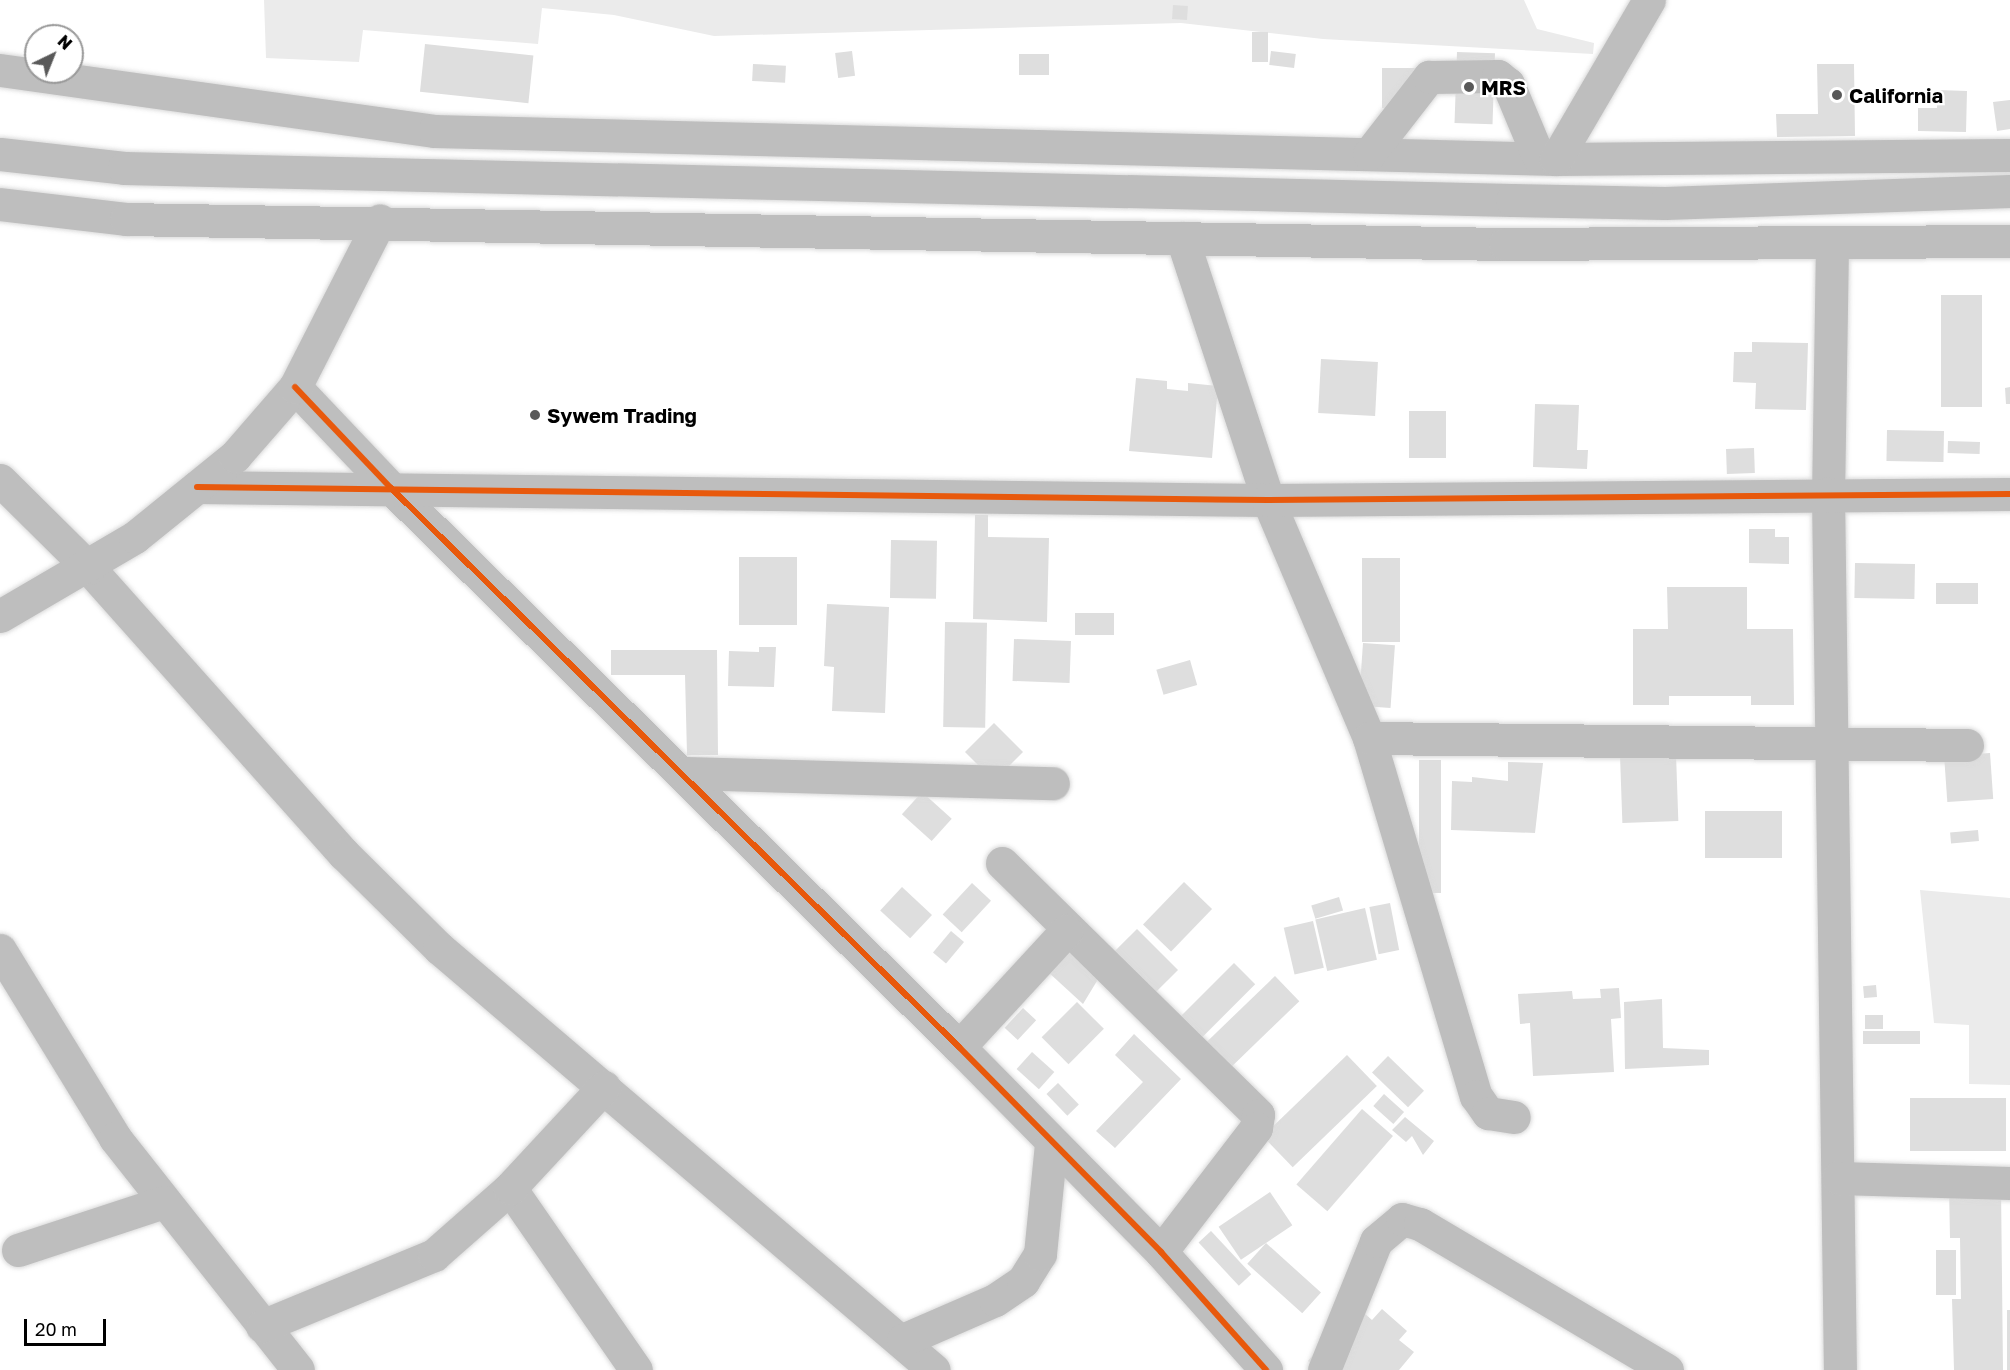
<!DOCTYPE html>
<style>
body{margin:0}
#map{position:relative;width:2010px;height:1370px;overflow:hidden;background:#fff;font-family:"Golos Text",sans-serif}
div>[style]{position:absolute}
.green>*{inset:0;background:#ebebeb}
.building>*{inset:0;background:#dedede;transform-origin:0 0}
.roads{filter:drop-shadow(0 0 2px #dbdbdb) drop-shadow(0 0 2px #dbdbdb)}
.minor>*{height:33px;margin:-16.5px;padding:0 16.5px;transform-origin:16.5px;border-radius:16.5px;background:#bebebe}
.major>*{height:33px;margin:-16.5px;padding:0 16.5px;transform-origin:16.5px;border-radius:16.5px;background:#bebebe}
.highway>*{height:33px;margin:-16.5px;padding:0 16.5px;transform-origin:16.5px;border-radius:16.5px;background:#bebebe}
.cycleway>*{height:6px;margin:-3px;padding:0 3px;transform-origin:3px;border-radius:3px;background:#e8590c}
.dots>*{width:16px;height:16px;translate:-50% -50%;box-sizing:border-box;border:3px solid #fff;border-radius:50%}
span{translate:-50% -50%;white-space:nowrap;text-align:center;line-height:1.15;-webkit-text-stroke:4.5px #fff;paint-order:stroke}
.poi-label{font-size:20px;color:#000;font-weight:700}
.left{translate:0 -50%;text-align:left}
.north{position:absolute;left:24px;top:24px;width:60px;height:60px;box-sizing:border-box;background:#fff;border:2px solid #999;border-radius:50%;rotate:43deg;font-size:16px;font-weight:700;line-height:24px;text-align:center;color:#000}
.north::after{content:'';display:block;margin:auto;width:21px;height:27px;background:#595959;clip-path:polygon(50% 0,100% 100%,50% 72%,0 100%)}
.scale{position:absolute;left:24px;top:1319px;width:82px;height:27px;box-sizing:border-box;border:3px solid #000;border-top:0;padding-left:8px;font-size:18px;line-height:21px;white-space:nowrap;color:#000;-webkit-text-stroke:4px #fff;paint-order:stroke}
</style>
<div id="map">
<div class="green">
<div style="clip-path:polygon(264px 0,1524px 0,1537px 29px,1594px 43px,1593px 54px,1323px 39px,1181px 23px,714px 36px,614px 15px,542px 8px,538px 44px,363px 30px,359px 62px,266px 58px)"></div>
<div style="clip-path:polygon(1920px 890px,2010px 898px,2010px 1085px,1969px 1084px,1969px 1025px,1934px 1023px)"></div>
</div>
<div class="building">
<div style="left:1173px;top:5px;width:15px;height:14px;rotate:4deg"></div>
<div style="left:1252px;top:32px;width:16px;height:30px"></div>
<div style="left:425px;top:44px;width:109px;height:48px;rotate:6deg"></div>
<div style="left:852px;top:51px;width:25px;height:17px;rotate:83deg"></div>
<div style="left:1271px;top:51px;width:25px;height:14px;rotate:7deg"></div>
<div style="left:1457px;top:52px;width:38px;height:71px;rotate:2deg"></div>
<div style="left:1019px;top:54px;width:30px;height:21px"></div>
<div style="left:753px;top:64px;width:33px;height:17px;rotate:3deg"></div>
<div style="clip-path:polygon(1817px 64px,1854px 64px,1855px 136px,1777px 137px,1776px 114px,1818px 114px)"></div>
<div style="left:1382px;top:68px;width:33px;height:40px"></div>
<div style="clip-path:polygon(1938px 90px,1967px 91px,1966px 132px,1918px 131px,1918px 108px,1937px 108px)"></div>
<div style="clip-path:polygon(2010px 100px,2010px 129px,1997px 131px,1993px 102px)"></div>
<div style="left:1941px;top:295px;width:41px;height:112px"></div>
<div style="clip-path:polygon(1752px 342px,1808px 343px,1806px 410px,1755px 409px,1756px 383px,1733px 382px,1734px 352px,1752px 352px)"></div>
<div style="left:1321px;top:359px;width:57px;height:54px;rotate:3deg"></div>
<div style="clip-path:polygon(1136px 378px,1167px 381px,1167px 389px,1188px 391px,1188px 383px,1218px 386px,1212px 458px,1129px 451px)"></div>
<div style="clip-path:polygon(2010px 387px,2010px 404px,2006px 404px,2005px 388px)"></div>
<div style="clip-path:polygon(1535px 404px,1579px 405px,1577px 450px,1588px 450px,1587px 469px,1533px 467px)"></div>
<div style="left:1409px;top:411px;width:37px;height:47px"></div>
<div style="left:1887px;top:430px;width:57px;height:31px;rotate:1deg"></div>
<div style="left:1948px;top:441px;width:32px;height:12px;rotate:2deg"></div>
<div style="left:1754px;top:448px;width:25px;height:28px;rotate:88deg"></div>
<div style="clip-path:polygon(975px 515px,988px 515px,988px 537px,1049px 538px,1047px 622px,973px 619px)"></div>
<div style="clip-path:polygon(1749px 529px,1775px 529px,1775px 537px,1789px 537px,1789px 564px,1749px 563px)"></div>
<div style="left:891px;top:540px;width:46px;height:58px;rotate:1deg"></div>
<div style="left:739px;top:557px;width:58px;height:68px"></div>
<div style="left:1362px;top:558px;width:38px;height:84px"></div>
<div style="left:1855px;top:563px;width:60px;height:35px;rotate:1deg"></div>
<div style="left:1978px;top:583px;width:21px;height:42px;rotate:90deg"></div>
<div style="clip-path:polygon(1667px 587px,1747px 587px,1747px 629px,1793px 629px,1794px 705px,1751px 705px,1751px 696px,1669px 696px,1669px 705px,1633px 705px,1633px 629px,1668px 629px)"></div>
<div style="clip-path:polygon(827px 604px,889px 607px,885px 713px,832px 711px,834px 667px,824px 666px)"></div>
<div style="left:1075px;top:613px;width:39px;height:22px"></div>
<div style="left:945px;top:622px;width:42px;height:105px;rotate:1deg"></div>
<div style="left:1014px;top:639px;width:57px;height:42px;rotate:2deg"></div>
<div style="left:1363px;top:643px;width:32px;height:63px;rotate:4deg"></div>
<div style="clip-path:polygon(759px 647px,776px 647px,774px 687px,728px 686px,729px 651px,759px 652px)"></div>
<div style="clip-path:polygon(611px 650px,717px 650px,718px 755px,687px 755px,685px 675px,611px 675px)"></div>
<div style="left:1190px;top:660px;width:26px;height:35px;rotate:74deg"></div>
<div style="left:994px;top:723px;width:41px;height:41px;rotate:45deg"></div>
<div style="left:1990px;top:753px;width:46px;height:46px;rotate:86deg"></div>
<div style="left:1676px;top:754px;width:67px;height:56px;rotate:88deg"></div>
<div style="left:1419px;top:760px;width:22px;height:133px"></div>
<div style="clip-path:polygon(1508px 762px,1543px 763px,1535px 833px,1451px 830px,1452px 781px,1472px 782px,1472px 777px,1508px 781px)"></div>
<div style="left:922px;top:792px;width:40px;height:30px;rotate:42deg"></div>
<div style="left:1705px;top:811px;width:77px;height:47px"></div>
<div style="left:1978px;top:830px;width:11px;height:28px;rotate:85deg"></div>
<div style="left:1184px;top:882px;width:39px;height:59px;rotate:44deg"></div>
<div style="left:972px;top:883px;width:26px;height:43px;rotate:43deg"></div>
<div style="left:902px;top:887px;width:41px;height:32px;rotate:43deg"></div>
<div style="left:1339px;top:897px;width:14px;height:29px;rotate:73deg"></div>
<div style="left:1390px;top:903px;width:48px;height:21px;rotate:79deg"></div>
<div style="left:1365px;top:908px;width:53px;height:51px;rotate:77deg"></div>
<div style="left:1313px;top:921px;width:48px;height:30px;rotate:77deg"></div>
<div style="left:1137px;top:929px;width:58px;height:33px;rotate:45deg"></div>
<div style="left:951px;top:931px;width:17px;height:28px;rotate:40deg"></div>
<div style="clip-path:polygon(1069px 946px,1100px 976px,1083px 1004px,1047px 971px)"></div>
<div style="left:1234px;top:963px;width:30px;height:76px;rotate:45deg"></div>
<div style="left:1275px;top:976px;width:35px;height:104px;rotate:46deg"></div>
<div style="left:1876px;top:985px;width:12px;height:13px;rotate:85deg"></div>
<div style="clip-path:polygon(1619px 988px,1621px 1018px,1611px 1019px,1614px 1072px,1533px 1076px,1530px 1023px,1520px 1024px,1518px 994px,1572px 991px,1573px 999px,1601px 998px,1600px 989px)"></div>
<div style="clip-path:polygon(1662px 999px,1663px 1048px,1709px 1050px,1709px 1065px,1625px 1069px,1624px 1002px)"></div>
<div style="left:1077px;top:1002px;width:38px;height:50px;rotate:45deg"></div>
<div style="left:1023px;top:1008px;width:18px;height:27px;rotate:43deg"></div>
<div style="left:1865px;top:1015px;width:18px;height:14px"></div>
<div style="left:1863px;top:1031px;width:57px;height:13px"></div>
<div style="clip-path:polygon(1134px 1034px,1181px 1079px,1115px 1148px,1096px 1131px,1143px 1082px,1115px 1055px)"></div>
<div style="left:1032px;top:1052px;width:30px;height:23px;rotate:42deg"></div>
<div style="left:1347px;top:1055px;width:43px;height:117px;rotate:46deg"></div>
<div style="left:1388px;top:1056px;width:50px;height:23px;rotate:44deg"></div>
<div style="left:1058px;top:1083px;width:30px;height:16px;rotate:46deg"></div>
<div style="left:1384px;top:1094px;width:27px;height:16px;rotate:42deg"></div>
<div style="left:1910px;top:1098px;width:96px;height:53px"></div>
<div style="left:1362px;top:1109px;width:41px;height:100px;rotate:41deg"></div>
<div style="clip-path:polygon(1405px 1117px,1434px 1141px,1423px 1155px,1412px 1136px,1406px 1142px,1392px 1130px)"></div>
<div style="clip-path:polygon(2001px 1187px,2003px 1370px,1954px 1370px,1952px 1299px,1961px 1299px,1960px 1238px,1950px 1238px,1949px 1188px)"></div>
<div style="left:1270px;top:1192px;width:40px;height:62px;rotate:56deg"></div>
<div style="left:1211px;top:1231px;width:59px;height:17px;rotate:47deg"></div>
<div style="left:1266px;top:1243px;width:74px;height:28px;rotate:42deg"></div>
<div style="left:1936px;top:1250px;width:20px;height:45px"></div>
<div style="clip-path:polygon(1355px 1305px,1372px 1320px,1382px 1309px,1407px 1331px,1399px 1340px,1414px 1352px,1399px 1370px,1318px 1370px,1308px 1361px)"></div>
<div style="left:2007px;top:1310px;width:3px;height:60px"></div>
</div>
<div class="roads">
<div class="minor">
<div style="left:0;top:70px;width:438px;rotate:8deg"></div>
<div style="left:434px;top:131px;width:1122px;rotate:1.43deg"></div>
<div style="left:1556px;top:159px;width:454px;rotate:-0.5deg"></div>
<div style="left:1369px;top:154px;width:98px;rotate:-52.1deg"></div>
<div style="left:1429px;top:77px;width:69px;rotate:-0.8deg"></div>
<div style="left:1498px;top:76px;width:13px;rotate:39deg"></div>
<div style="left:1508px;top:84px;width:80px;rotate:67.3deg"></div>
<div style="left:1556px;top:159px;width:184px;rotate:-59.7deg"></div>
<div style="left:1182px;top:238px;width:276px;rotate:71.8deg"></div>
<div style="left:1268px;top:500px;width:259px;rotate:67deg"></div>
<div style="left:1369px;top:738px;width:374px;rotate:73.4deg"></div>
<div style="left:1476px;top:1096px;width:21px;rotate:55deg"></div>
<div style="left:1488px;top:1113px;width:26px;rotate:9deg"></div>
<div style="left:1832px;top:244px;width:249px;rotate:90.9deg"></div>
<div style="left:1828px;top:493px;width:877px;rotate:89.22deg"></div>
<div style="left:295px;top:387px;width:139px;rotate:46.5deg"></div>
<div style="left:391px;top:488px;width:797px;rotate:44.54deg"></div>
<div style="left:959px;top:1047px;width:288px;rotate:45.4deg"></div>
<div style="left:1161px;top:1252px;width:158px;rotate:48.3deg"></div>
<div style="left:197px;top:487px;width:1071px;rotate:0.7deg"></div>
<div style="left:1268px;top:500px;width:742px;rotate:-0.46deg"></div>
<div style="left:89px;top:568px;width:383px;rotate:48.3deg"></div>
<div style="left:344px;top:854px;width:134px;rotate:44.7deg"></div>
<div style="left:439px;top:948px;width:650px;rotate:40.45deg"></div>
<div style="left:1369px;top:738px;width:598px;rotate:0.67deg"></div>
<div style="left:685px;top:773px;width:368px;rotate:1.6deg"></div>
<div style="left:1002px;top:863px;width:359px;rotate:44.5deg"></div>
<div style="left:1258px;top:1115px;width:13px;rotate:99deg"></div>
<div style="left:1256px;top:1128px;width:156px;rotate:127.5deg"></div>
<div style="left:0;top:950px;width:220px;rotate:58.5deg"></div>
<div style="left:115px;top:1138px;width:295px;rotate:51.7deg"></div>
<div style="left:959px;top:1047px;width:158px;rotate:-47.3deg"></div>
<div style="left:1838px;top:1178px;width:172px;rotate:1.7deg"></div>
<div style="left:510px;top:1188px;width:221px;rotate:55.3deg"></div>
<div style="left:18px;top:1250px;width:154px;rotate:-18.2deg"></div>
<div style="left:262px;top:1326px;width:186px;rotate:-22.4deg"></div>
<div style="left:434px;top:1255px;width:101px;rotate:-41.4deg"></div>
<div style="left:510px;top:1188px;width:138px;rotate:-47.1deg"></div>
<div style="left:903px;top:1340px;width:100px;rotate:-23.5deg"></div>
<div style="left:995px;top:1300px;width:34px;rotate:-34deg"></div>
<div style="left:1023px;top:1281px;width:32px;rotate:-58deg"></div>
<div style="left:1040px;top:1254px;width:111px;rotate:-84.3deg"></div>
<div style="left:1324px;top:1370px;width:139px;rotate:-68deg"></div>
<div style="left:1376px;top:1241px;width:34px;rotate:-40deg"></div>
<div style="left:1402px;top:1219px;width:19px;rotate:16deg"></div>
<div style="left:1420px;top:1224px;width:287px;rotate:30.6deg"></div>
</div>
<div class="major">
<div style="left:0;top:480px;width:125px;rotate:44.7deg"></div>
<div style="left:0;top:616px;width:156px;rotate:-30.3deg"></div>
<div style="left:135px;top:537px;width:129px;rotate:-39deg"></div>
<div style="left:235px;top:456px;width:91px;rotate:-49deg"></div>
<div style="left:295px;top:387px;width:187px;rotate:-63deg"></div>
</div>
<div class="highway">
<div style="left:0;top:154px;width:125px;rotate:6.4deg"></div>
<div style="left:124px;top:168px;width:1388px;rotate:1.32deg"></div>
<div style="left:1512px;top:200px;width:153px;rotate:1.1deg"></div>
<div style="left:1665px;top:203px;width:345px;rotate:-2deg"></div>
<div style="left:0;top:204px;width:127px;rotate:6.8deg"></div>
<div style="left:126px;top:219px;width:1379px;rotate:1.04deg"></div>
<div style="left:1505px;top:244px;width:505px;rotate:-0.34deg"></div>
</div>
</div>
<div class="cycleway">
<div style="left:295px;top:387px;width:139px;rotate:46.5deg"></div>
<div style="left:391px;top:488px;width:797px;rotate:44.54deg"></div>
<div style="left:959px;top:1047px;width:288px;rotate:45.4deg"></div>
<div style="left:1161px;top:1252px;width:158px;rotate:48.3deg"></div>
<div style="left:197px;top:487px;width:1071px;rotate:0.7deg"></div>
<div style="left:1268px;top:500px;width:742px;rotate:-0.46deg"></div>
</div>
<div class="dots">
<div style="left:1469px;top:87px;background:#595959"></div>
<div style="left:1837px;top:95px;background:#595959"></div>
<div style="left:535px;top:415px;background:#595959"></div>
</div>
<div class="poi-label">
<span class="left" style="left:1481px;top:87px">MRS</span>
<span class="left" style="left:1849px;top:95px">California</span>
<span class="left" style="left:547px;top:415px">Sywem Trading</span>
</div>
<div class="north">N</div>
<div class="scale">20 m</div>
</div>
